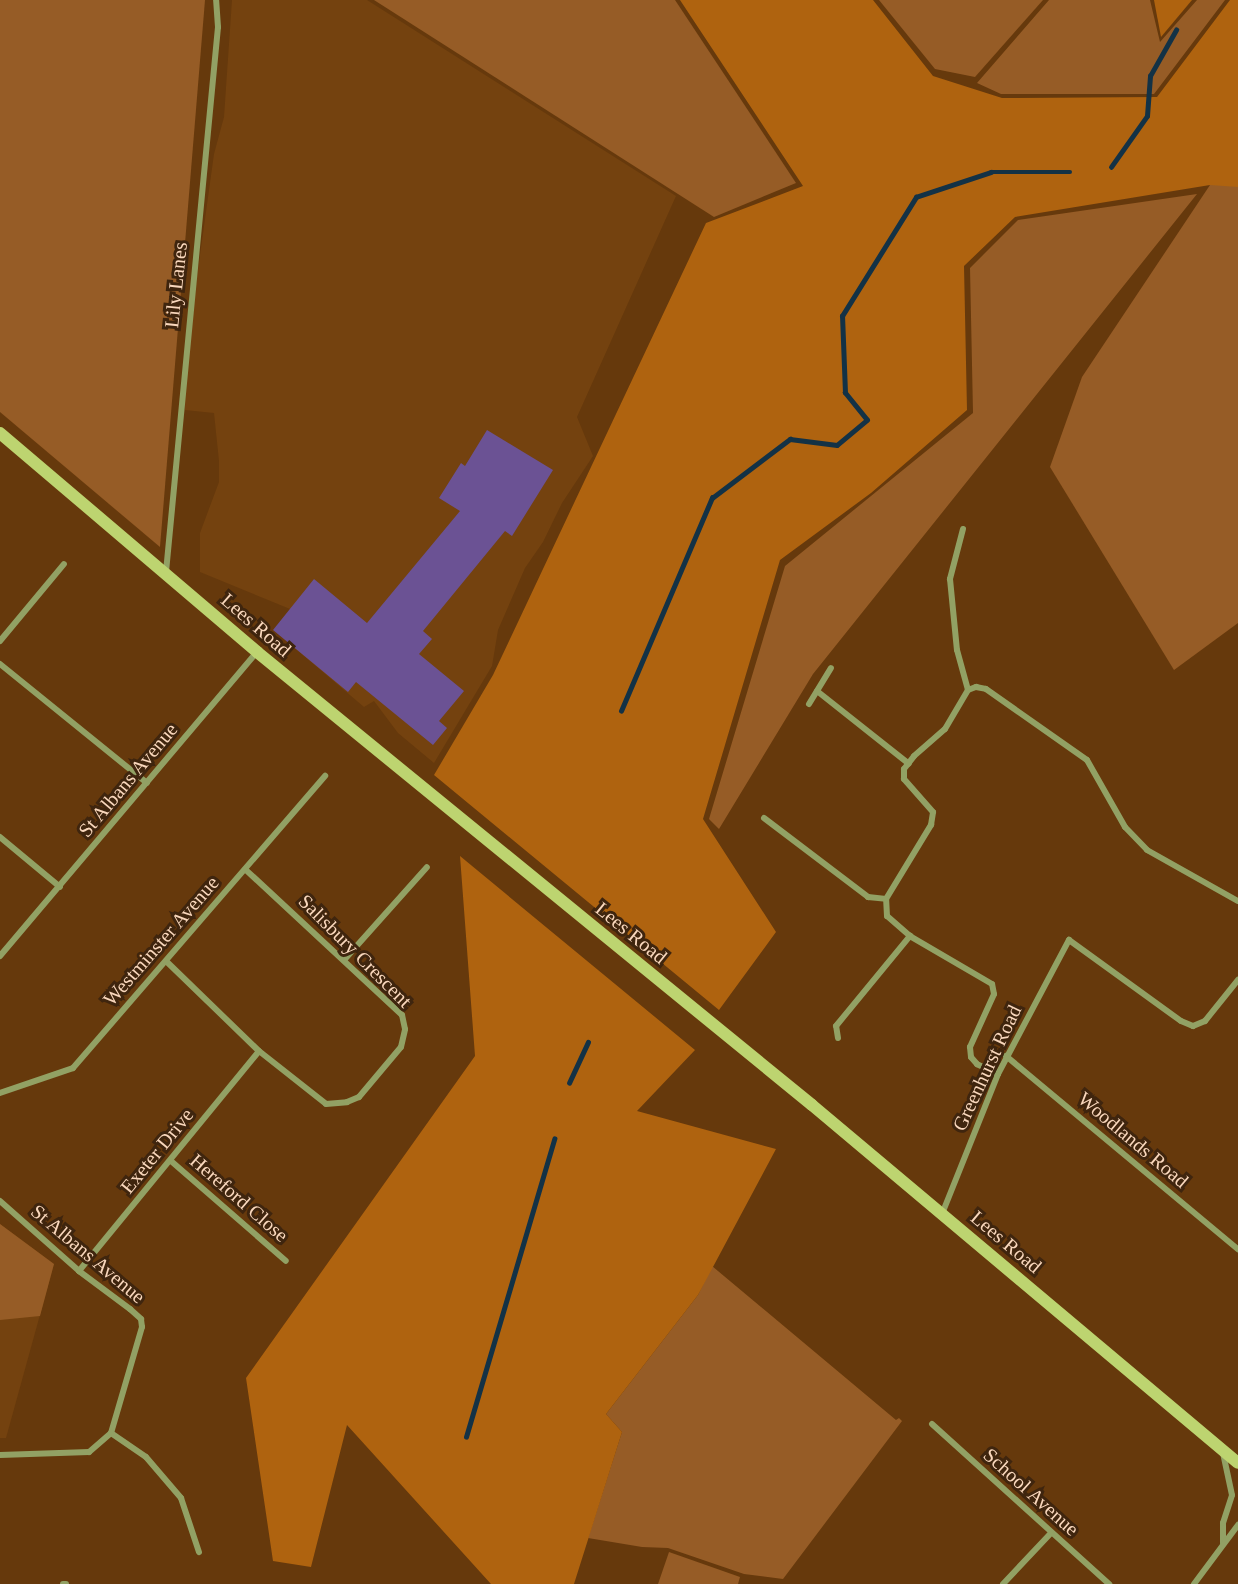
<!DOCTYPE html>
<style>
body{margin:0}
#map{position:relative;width:1238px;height:1584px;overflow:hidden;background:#66390c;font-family:"Times New Roman",serif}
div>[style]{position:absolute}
.built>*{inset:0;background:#74420f}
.green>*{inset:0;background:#965c26}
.forest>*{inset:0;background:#af630f}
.stream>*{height:4.5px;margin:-2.25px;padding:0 2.25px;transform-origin:2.25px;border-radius:2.25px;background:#133246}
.building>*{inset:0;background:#6b5294}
.minor>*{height:6px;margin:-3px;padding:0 3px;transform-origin:3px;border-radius:3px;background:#92a164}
.secondary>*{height:12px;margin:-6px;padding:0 6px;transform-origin:6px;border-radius:6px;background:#bdd470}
span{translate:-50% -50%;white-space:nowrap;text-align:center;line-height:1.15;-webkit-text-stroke:6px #3f250e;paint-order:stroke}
.street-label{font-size:20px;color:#f9d7bc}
</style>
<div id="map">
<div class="built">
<div style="clip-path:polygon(232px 0,367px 0,676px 196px,577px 417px,593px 456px,562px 503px,543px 542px,525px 568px,498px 630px,492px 666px,434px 763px,398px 733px,374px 701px,364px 707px,277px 633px,295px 611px,200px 572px,200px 533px,219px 482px,219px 461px,214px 413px,185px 410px,185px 394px,196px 284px,214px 154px,224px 117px)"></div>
<div style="clip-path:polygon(0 1224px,54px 1264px,6px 1438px,0 1438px)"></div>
</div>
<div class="green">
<div style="clip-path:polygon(0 0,205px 0,160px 547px,0 412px)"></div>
<div style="clip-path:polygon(374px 0,675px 0,796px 183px,714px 217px)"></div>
<div style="clip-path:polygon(879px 0,1043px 0,975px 77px,935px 69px)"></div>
<div style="clip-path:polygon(1049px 0,1150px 0,1160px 42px,1197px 0,1225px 0,1154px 94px,1001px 94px,977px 83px)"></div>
<div style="clip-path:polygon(1238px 153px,1238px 623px,1174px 670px,1050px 467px,1082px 377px,1210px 185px)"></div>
<div style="clip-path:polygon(1197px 194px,813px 674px,719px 829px,709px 819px,785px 566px,973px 413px,970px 268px,1018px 220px)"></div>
<div style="clip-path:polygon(0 1224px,54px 1264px,40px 1316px,0 1320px)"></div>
<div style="clip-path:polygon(712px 1266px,896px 1420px,899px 1418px,902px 1421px,783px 1579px,744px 1574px,668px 1548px,642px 1547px,588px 1538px,622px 1432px,606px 1414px,698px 1295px)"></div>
<div style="clip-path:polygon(669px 1552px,740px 1577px,738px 1584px,658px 1584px)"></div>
</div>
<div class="forest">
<div style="clip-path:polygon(680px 0,873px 0,933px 76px,1002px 98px,1157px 97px,1230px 0,1238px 0,1238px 187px,1210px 185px,1015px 217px,964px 266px,967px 410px,871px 493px,780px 560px,703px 819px,776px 932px,719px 1010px,434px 775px,493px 675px,706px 223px,803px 186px)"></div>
<div style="clip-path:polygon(1154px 0,1192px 0,1161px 37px)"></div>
<div style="clip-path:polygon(460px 856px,695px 1050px,637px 1111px,776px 1149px,698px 1295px,606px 1414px,622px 1432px,574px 1584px,491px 1584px,347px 1425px,311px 1567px,273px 1561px,246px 1378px,475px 1056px)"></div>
</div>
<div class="stream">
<div style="left:1111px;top:167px;width:62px;rotate:-54.8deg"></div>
<div style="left:1147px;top:116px;width:40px;rotate:-85.7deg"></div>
<div style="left:1150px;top:76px;width:53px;rotate:-60.5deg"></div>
<div style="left:621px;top:711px;width:232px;rotate:-66.9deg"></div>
<div style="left:712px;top:498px;width:98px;rotate:-37.1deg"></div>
<div style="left:790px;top:439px;width:47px;rotate:7.3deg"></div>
<div style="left:837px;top:445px;width:39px;rotate:-40deg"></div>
<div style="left:867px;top:420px;width:35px;rotate:-129deg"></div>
<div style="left:845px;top:393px;width:77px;rotate:-92.2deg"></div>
<div style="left:842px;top:316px;width:140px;rotate:-58.1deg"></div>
<div style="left:916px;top:197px;width:79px;rotate:-18.4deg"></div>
<div style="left:991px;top:172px;width:79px"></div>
<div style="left:569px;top:1083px;width:45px;rotate:-65.1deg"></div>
<div style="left:466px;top:1437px;width:311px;rotate:-73.5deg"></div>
</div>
<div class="building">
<div style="clip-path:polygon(487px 430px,553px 470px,512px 536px,505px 531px,423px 631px,432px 639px,419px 654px,464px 691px,439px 721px,447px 728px,433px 745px,356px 682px,348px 692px,273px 630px,314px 579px,367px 623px,460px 511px,439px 498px,461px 463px,465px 466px)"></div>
</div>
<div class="minor">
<div style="left:963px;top:529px;width:52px;rotate:104.6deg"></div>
<div style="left:950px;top:579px;width:71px;rotate:84.4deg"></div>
<div style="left:957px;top:650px;width:41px;rotate:74.6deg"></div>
<div style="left:166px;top:572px;width:547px;rotate:-84.55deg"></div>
<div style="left:218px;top:27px;width:27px;rotate:-94deg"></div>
<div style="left:0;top:641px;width:100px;rotate:-50.3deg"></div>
<div style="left:0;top:664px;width:189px;rotate:39deg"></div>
<div style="left:817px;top:691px;width:117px;rotate:38.4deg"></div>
<div style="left:809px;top:704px;width:42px;rotate:-58.6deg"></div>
<div style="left:764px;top:818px;width:131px;rotate:37.2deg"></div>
<div style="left:868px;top:897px;width:18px;rotate:6deg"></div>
<div style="left:0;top:837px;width:78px;rotate:39.8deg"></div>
<div style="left:0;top:956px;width:398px;rotate:-49.8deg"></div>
<div style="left:345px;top:959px;width:123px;rotate:-48.3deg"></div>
<div style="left:166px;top:961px;width:129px;rotate:44.1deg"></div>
<div style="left:259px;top:1051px;width:85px;rotate:38.3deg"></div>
<div style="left:326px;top:1104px;width:21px;rotate:-5deg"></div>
<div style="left:347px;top:1102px;width:13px;rotate:-23deg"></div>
<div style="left:359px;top:1097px;width:65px;rotate:-50deg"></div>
<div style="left:401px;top:1047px;width:18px;rotate:-77deg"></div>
<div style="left:405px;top:1029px;width:14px;rotate:-102deg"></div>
<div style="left:402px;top:1015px;width:214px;rotate:-137.1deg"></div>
<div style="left:838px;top:1038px;width:12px;rotate:-99deg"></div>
<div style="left:836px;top:1026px;width:117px;rotate:-50.6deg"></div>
<div style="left:1006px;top:1056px;width:302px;rotate:39.8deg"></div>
<div style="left:998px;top:1074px;width:23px;rotate:-155deg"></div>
<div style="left:977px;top:1064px;width:9px;rotate:-131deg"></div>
<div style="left:971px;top:1057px;width:10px;rotate:-96deg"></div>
<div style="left:970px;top:1047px;width:58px;rotate:-65.6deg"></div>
<div style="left:994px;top:994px;width:10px;rotate:-101deg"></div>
<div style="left:992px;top:984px;width:95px;rotate:-149.7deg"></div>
<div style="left:910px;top:936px;width:30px;rotate:-139deg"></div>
<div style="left:887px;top:916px;width:17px;rotate:-93deg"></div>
<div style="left:886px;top:899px;width:87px;rotate:-58.7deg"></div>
<div style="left:931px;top:825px;width:13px;rotate:-81deg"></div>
<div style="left:933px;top:812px;width:44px;rotate:-131.3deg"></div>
<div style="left:904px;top:779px;width:10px;rotate:-90deg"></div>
<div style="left:904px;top:769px;width:16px;rotate:-52deg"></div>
<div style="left:914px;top:756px;width:41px;rotate:-41.1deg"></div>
<div style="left:945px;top:729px;width:45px;rotate:-59.5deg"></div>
<div style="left:968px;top:690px;width:9px;rotate:-21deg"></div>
<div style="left:976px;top:687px;width:10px;rotate:11deg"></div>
<div style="left:986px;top:689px;width:123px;rotate:35.1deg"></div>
<div style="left:1087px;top:760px;width:77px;rotate:60.4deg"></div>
<div style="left:1125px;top:827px;width:32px;rotate:46deg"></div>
<div style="left:1147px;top:850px;width:104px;rotate:29.3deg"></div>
<div style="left:0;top:1093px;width:77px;rotate:-18.9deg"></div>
<div style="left:73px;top:1068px;width:386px;rotate:-49.2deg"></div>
<div style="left:171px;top:1161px;width:152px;rotate:41deg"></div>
<div style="left:0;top:1201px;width:106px;rotate:41.5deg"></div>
<div style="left:79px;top:1271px;width:64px;rotate:36.7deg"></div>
<div style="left:130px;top:1309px;width:15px;rotate:42deg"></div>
<div style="left:141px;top:1319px;width:8px;rotate:83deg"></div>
<div style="left:142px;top:1327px;width:110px;rotate:106.3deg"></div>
<div style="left:111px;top:1433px;width:29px;rotate:139deg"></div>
<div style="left:89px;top:1452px;width:89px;rotate:178.1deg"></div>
<div style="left:942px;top:1214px;width:151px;rotate:-68.2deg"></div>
<div style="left:998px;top:1074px;width:152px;rotate:-62.1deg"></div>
<div style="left:1069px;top:940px;width:138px;rotate:35.9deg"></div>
<div style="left:1181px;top:1021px;width:13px;rotate:23deg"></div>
<div style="left:1193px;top:1026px;width:13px;rotate:-23deg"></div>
<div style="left:1205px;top:1021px;width:53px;rotate:-51.2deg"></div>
<div style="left:79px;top:1271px;width:284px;rotate:-50.7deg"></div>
<div style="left:932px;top:1424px;width:239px;rotate:42.1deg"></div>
<div style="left:111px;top:1433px;width:42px;rotate:34.4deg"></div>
<div style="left:146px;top:1457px;width:54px;rotate:49.5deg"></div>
<div style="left:181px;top:1498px;width:57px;rotate:71.6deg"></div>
<div style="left:1223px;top:1543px;width:20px;rotate:-90deg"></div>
<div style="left:1223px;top:1523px;width:29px;rotate:-72deg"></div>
<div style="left:1232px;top:1495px;width:43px;rotate:-102.1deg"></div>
<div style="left:63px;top:1584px;width:3px"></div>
<div style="left:1003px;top:1584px;width:70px;rotate:-46.7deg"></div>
<div style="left:1194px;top:1584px;width:74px;rotate:-53.3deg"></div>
</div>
<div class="secondary">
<div style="left:0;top:433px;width:338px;rotate:40.4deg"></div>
<div style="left:257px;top:652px;width:716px;rotate:39.22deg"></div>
<div style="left:812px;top:1105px;width:556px;rotate:40.04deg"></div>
</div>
<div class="street-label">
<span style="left:176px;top:285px;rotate:-84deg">Lily Lanes</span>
<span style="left:256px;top:625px;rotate:41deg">Lees Road</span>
<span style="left:128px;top:780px;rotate:-50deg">St Albans Avenue</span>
<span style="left:631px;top:933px;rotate:39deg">Lees Road</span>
<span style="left:161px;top:941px;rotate:-49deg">Westminster Avenue</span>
<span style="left:355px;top:951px;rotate:45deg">Salisbury Crescent</span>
<span style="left:987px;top:1068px;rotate:-65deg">Greenhurst Road</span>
<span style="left:1133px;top:1140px;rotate:40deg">Woodlands Road</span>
<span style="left:157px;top:1151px;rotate:-51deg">Exeter Drive</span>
<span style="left:239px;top:1198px;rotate:41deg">Hereford Close</span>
<span style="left:1006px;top:1242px;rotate:40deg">Lees Road</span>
<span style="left:88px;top:1254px;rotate:40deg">St Albans Avenue</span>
<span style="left:1031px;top:1492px;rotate:42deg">School Avenue</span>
</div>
</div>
